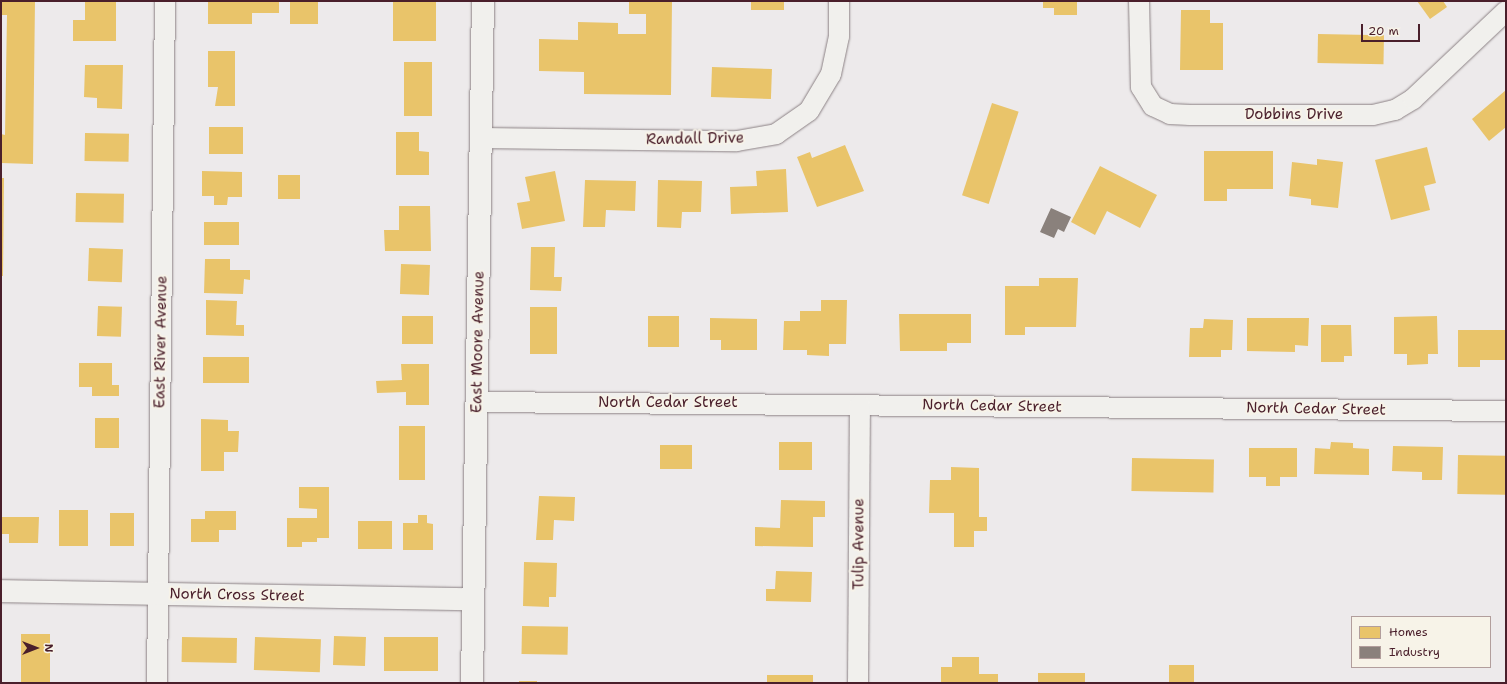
<!DOCTYPE html>
<style>
body{margin:0}
#map{position:relative;width:1507px;height:684px;overflow:hidden;background:#edeaeb;font-family:"Shantell Sans",sans-serif}
div>[style]{position:absolute}
.homes>*{inset:0;background:#e9c46a;transform-origin:0 0}
.industry>*{inset:0;background:#8a817c}
.roads{filter:drop-shadow(0 0 1px #8c8285) drop-shadow(0 0 1px #8c8285)}
.minor>*{height:20px;margin:-10px;padding:0 10px;transform-origin:10px;border-radius:10px;background:#f1f0ed}
.tertiary>*{height:22px;margin:-11px;padding:0 11px;transform-origin:11px;border-radius:11px;background:#f1f0ed}
span{translate:-50% -50%;white-space:nowrap;text-align:center;line-height:1.15;-webkit-text-stroke:4px #f7f3e8;paint-order:stroke}
.street-label{font-size:15px;color:#4a1f2b}
.frame{position:absolute;inset:0;border:2px solid #4a1f2b;pointer-events:none}
.legend{position:absolute;left:1351px;top:616px;width:140px;height:52px;box-sizing:border-box;background:#f7f3e8;border:1px solid #b29e9c;margin:0;padding:5px 7px;list-style:none;font-size:12px;color:#4a1f2b}
.legend li{display:flex;align-items:center;gap:8px;height:20px}
.legend b{width:20px;border:1px solid #b29e9c}
.north{position:absolute;left:16px;top:628px;width:40px;height:40px;-webkit-text-stroke:3px #f7f3e8;paint-order:stroke;rotate:90deg;font-size:11px;font-weight:700;line-height:16px;text-align:center;color:#4a1f2b}
.north::after{content:'';display:block;margin:auto;width:14px;height:18px;background:#4a1f2b;clip-path:polygon(50% 0,100% 100%,50% 72%,0 100%)}
.scale{position:absolute;left:1361px;top:24px;width:59px;height:18px;box-sizing:border-box;border:2px solid #4a1f2b;border-top:0;padding-left:5px;font-size:12px;line-height:14px;white-space:nowrap;color:#4a1f2b;-webkit-text-stroke:3px #f7f3e8;paint-order:stroke}
</style>
<div id="map">
<div class="homes">
<div style="clip-path:polygon(1px 1px,35px 1px,33px 164px,1px 163px,1px 134px,5px 135px,7px 15px,1px 15px)"></div>
<div style="clip-path:polygon(85px 1px,116px 1px,116px 41px,73px 41px,73px 20px,85px 20px)"></div>
<div style="clip-path:polygon(208px 1px,279px 1px,279px 13px,252px 13px,252px 24px,208px 24px)"></div>
<div style="left:290px;top:1px;width:28px;height:23px"></div>
<div style="left:393px;top:1px;width:43px;height:40px"></div>
<div style="clip-path:polygon(629px 1px,672px 1px,671px 95px,584px 94px,584px 72px,539px 71px,539px 39px,578px 40px,578px 22px,618px 23px,618px 34px,646px 34px,646px 14px,629px 14px)"></div>
<div style="left:751px;top:1px;width:33px;height:9px"></div>
<div style="clip-path:polygon(1043px 1px,1077px 1px,1077px 15px,1054px 15px,1054px 8px,1043px 8px)"></div>
<div style="clip-path:polygon(1417px 1px,1443px 1px,1447px 7px,1430px 19px)"></div>
<div style="clip-path:polygon(1181px 10px,1210px 10px,1210px 23px,1223px 23px,1223px 70px,1180px 70px)"></div>
<div style="left:1318px;top:34px;width:66px;height:29px;rotate:1deg"></div>
<div style="clip-path:polygon(208px 51px,235px 51px,235px 106px,215px 106px,218px 87px,208px 87px)"></div>
<div style="left:404px;top:62px;width:28px;height:54px"></div>
<div style="clip-path:polygon(85px 65px,123px 65px,122px 109px,97px 108px,97px 98px,84px 97px)"></div>
<div style="left:712px;top:67px;width:60px;height:30px;rotate:2deg"></div>
<div style="clip-path:polygon(1506px 90px,1506px 127px,1489px 141px,1472px 119px)"></div>
<div style="left:992px;top:103px;width:28px;height:97px;rotate:18deg"></div>
<div style="left:209px;top:127px;width:34px;height:27px"></div>
<div style="clip-path:polygon(396px 132px,419px 132px,419px 151px,429px 152px,429px 175px,396px 175px)"></div>
<div style="left:85px;top:133px;width:44px;height:28px;rotate:1deg"></div>
<div style="clip-path:polygon(845px 145px,864px 191px,817px 207px,797px 157px,810px 152px,812px 158px)"></div>
<div style="clip-path:polygon(1427px 147px,1436px 183px,1424px 186px,1430px 210px,1391px 220px,1375px 160px)"></div>
<div style="clip-path:polygon(1204px 151px,1273px 151px,1273px 189px,1227px 189px,1227px 201px,1204px 201px)"></div>
<div style="clip-path:polygon(1317px 159px,1343px 162px,1338px 208px,1311px 205px,1311px 199px,1289px 196px,1292px 162px,1317px 165px)"></div>
<div style="clip-path:polygon(1100px 166px,1157px 195px,1140px 228px,1107px 211px,1095px 235px,1071px 222px)"></div>
<div style="clip-path:polygon(786px 169px,788px 212px,731px 214px,730px 187px,757px 186px,756px 171px)"></div>
<div style="clip-path:polygon(202px 171px,242px 172px,242px 197px,228px 197px,227px 205px,214px 205px,214px 196px,202px 196px)"></div>
<div style="clip-path:polygon(555px 171px,565px 221px,522px 229px,517px 203px,530px 201px,525px 177px)"></div>
<div style="left:278px;top:175px;width:22px;height:24px"></div>
<div style="clip-path:polygon(1px 178px,4px 178px,3px 276px,1px 276px)"></div>
<div style="clip-path:polygon(585px 180px,636px 181px,635px 211px,606px 210px,605px 227px,583px 227px)"></div>
<div style="clip-path:polygon(658px 180px,702px 181px,701px 212px,682px 212px,681px 228px,657px 227px)"></div>
<div style="left:76px;top:193px;width:48px;height:29px;rotate:1deg"></div>
<div style="clip-path:polygon(399px 206px,430px 206px,431px 251px,385px 251px,384px 230px,399px 230px)"></div>
<div style="left:204px;top:222px;width:35px;height:23px"></div>
<div style="clip-path:polygon(531px 247px,555px 247px,554px 277px,562px 277px,561px 291px,530px 290px)"></div>
<div style="left:89px;top:248px;width:34px;height:33px;rotate:2deg"></div>
<div style="clip-path:polygon(205px 259px,230px 259px,230px 270px,250px 270px,250px 280px,244px 279px,243px 294px,204px 293px)"></div>
<div style="left:401px;top:264px;width:29px;height:30px;rotate:2deg"></div>
<div style="clip-path:polygon(1039px 278px,1078px 278px,1076px 327px,1025px 327px,1025px 335px,1005px 335px,1005px 286px,1039px 286px)"></div>
<div style="clip-path:polygon(206px 300px,237px 301px,236px 325px,244px 325px,244px 336px,206px 335px)"></div>
<div style="clip-path:polygon(821px 300px,847px 300px,846px 344px,829px 344px,829px 356px,807px 355px,807px 350px,783px 350px,784px 321px,800px 321px,800px 311px,821px 311px)"></div>
<div style="left:98px;top:306px;width:24px;height:30px;rotate:2deg"></div>
<div style="left:530px;top:307px;width:27px;height:47px"></div>
<div style="clip-path:polygon(899px 314px,971px 314px,971px 343px,947px 343px,947px 351px,900px 351px)"></div>
<div style="left:402px;top:316px;width:31px;height:28px"></div>
<div style="left:648px;top:316px;width:31px;height:31px"></div>
<div style="clip-path:polygon(1437px 316px,1438px 354px,1428px 354px,1428px 364px,1407px 365px,1407px 354px,1394px 354px,1394px 317px)"></div>
<div style="clip-path:polygon(710px 318px,757px 319px,757px 350px,721px 350px,721px 340px,710px 340px)"></div>
<div style="clip-path:polygon(1247px 318px,1309px 318px,1308px 346px,1295px 345px,1295px 352px,1247px 351px)"></div>
<div style="clip-path:polygon(1204px 319px,1233px 320px,1232px 350px,1221px 350px,1221px 357px,1189px 357px,1190px 328px,1203px 328px)"></div>
<div style="clip-path:polygon(1321px 325px,1351px 325px,1352px 356px,1344px 356px,1344px 362px,1321px 362px)"></div>
<div style="clip-path:polygon(1458px 330px,1506px 330px,1506px 360px,1480px 360px,1480px 367px,1458px 367px)"></div>
<div style="left:203px;top:357px;width:46px;height:26px"></div>
<div style="clip-path:polygon(79px 363px,112px 363px,112px 385px,119px 385px,119px 396px,92px 396px,92px 387px,79px 387px)"></div>
<div style="clip-path:polygon(401px 364px,429px 364px,429px 405px,406px 405px,406px 392px,377px 393px,376px 381px,402px 380px)"></div>
<div style="left:95px;top:418px;width:24px;height:30px"></div>
<div style="clip-path:polygon(201px 419px,228px 420px,228px 431px,239px 431px,238px 452px,224px 452px,224px 471px,201px 471px)"></div>
<div style="left:399px;top:426px;width:26px;height:54px"></div>
<div style="left:779px;top:442px;width:33px;height:28px"></div>
<div style="clip-path:polygon(1331px 442px,1353px 443px,1353px 448px,1369px 449px,1369px 475px,1314px 474px,1315px 448px,1330px 449px)"></div>
<div style="left:660px;top:445px;width:32px;height:24px"></div>
<div style="clip-path:polygon(1393px 446px,1443px 447px,1442px 480px,1422px 480px,1422px 472px,1392px 471px)"></div>
<div style="clip-path:polygon(1249px 448px,1297px 448px,1297px 477px,1280px 477px,1280px 486px,1266px 486px,1266px 477px,1249px 477px)"></div>
<div style="left:1458px;top:455px;width:48px;height:39px;rotate:1deg"></div>
<div style="left:1132px;top:458px;width:82px;height:33px;rotate:1deg"></div>
<div style="clip-path:polygon(951px 467px,979px 468px,979px 517px,987px 517px,987px 531px,974px 531px,974px 547px,954px 547px,954px 513px,929px 513px,930px 480px,951px 480px)"></div>
<div style="clip-path:polygon(299px 487px,329px 487px,329px 538px,317px 538px,317px 542px,302px 542px,302px 547px,287px 547px,287px 518px,317px 518px,317px 509px,299px 508px)"></div>
<div style="clip-path:polygon(539px 496px,575px 497px,574px 521px,554px 520px,553px 540px,536px 540px)"></div>
<div style="clip-path:polygon(781px 500px,825px 501px,825px 517px,813px 517px,813px 547px,755px 546px,755px 527px,780px 528px)"></div>
<div style="left:59px;top:510px;width:29px;height:36px"></div>
<div style="clip-path:polygon(205px 511px,236px 511px,236px 530px,219px 530px,219px 542px,191px 542px,191px 519px,205px 519px)"></div>
<div style="left:110px;top:513px;width:24px;height:33px"></div>
<div style="clip-path:polygon(418px 515px,427px 515px,427px 523px,433px 524px,433px 550px,403px 550px,403px 523px,418px 523px)"></div>
<div style="clip-path:polygon(1px 517px,39px 517px,38px 543px,9px 543px,9px 534px,1px 534px)"></div>
<div style="left:358px;top:521px;width:34px;height:28px"></div>
<div style="clip-path:polygon(524px 562px,557px 563px,556px 597px,549px 597px,549px 607px,523px 606px)"></div>
<div style="clip-path:polygon(776px 571px,812px 572px,811px 602px,766px 601px,766px 589px,775px 589px)"></div>
<div style="left:522px;top:626px;width:46px;height:28px;rotate:1deg"></div>
<div style="left:21px;top:634px;width:29px;height:49px"></div>
<div style="left:334px;top:636px;width:32px;height:29px;rotate:2deg"></div>
<div style="left:182px;top:637px;width:55px;height:25px;rotate:1deg"></div>
<div style="left:255px;top:637px;width:66px;height:33px;rotate:2deg"></div>
<div style="left:384px;top:637px;width:54px;height:34px"></div>
<div style="clip-path:polygon(952px 657px,979px 657px,979px 674px,998px 674px,998px 683px,941px 683px,941px 667px,952px 667px)"></div>
<div style="left:1169px;top:665px;width:25px;height:18px"></div>
<div style="left:1038px;top:673px;width:47px;height:10px"></div>
<div style="left:767px;top:675px;width:46px;height:8px"></div>
<div style="left:519px;top:681px;width:18px;height:2px"></div>
</div>
<div class="industry">
<div style="clip-path:polygon(1051px 208px,1071px 217px,1064px 232px,1058px 229px,1054px 238px,1040px 232px)"></div>
</div>
<div class="roads">
<div class="minor">
<div style="left:1139px;top:1px;width:86px;rotate:88.7deg"></div>
<div style="left:1141px;top:87px;width:22px;rotate:58deg"></div>
<div style="left:1153px;top:106px;width:19px;rotate:25deg"></div>
<div style="left:1170px;top:114px;width:20px;rotate:3deg"></div>
<div style="left:1190px;top:115px;width:183px"></div>
<div style="left:1373px;top:115px;width:23px;rotate:-13deg"></div>
<div style="left:1395px;top:110px;width:21px;rotate:-31deg"></div>
<div style="left:1413px;top:99px;width:128px;rotate:-43.4deg"></div>
<div style="left:481px;top:138px;width:256px;rotate:0.7deg"></div>
<div style="left:737px;top:141px;width:40px;rotate:-10deg"></div>
<div style="left:776px;top:134px;width:40px;rotate:-34.9deg"></div>
<div style="left:809px;top:111px;width:43px;rotate:-59.3deg"></div>
<div style="left:831px;top:74px;width:39px;rotate:-78deg"></div>
<div style="left:839px;top:36px;width:35px;rotate:-90deg"></div>
<div style="left:477px;top:402px;width:1029px;rotate:0.5deg"></div>
<div style="left:157px;top:683px;width:682px;rotate:-89.33deg"></div>
<div style="left:858px;top:683px;width:278px;rotate:-89.6deg"></div>
</div>
<div class="tertiary">
<div style="left:1px;top:591px;width:472px;rotate:1deg"></div>
<div style="left:472px;top:683px;width:682px;rotate:-89.08deg"></div>
</div>
</div>
<div class="street-label">
<span style="left:1294px;top:115px">Dobbins Drive</span>
<span style="left:695px;top:139px;rotate:-1deg">Randall Drive</span>
<span style="left:161px;top:342px;rotate:-89deg">East River Avenue</span>
<span style="left:478px;top:342px;rotate:-89deg">East Moore Avenue</span>
<span style="left:668px;top:403px">North Cedar Street</span>
<span style="left:992px;top:406px;rotate:1deg">North Cedar Street</span>
<span style="left:1316px;top:409px;rotate:1deg">North Cedar Street</span>
<span style="left:859px;top:544px;rotate:-90deg">Tulip Avenue</span>
<span style="left:237px;top:595px;rotate:1deg">North Cross Street</span>
</div>
<div class="frame"></div>
<ul class="legend">
<li><b style="height:11px;background:#e9c46a"></b>Homes</li>
<li><b style="height:11px;background:#8a817c"></b>Industry</li>
</ul>
<div class="north">N</div>
<div class="scale">20 m</div>
</div>
